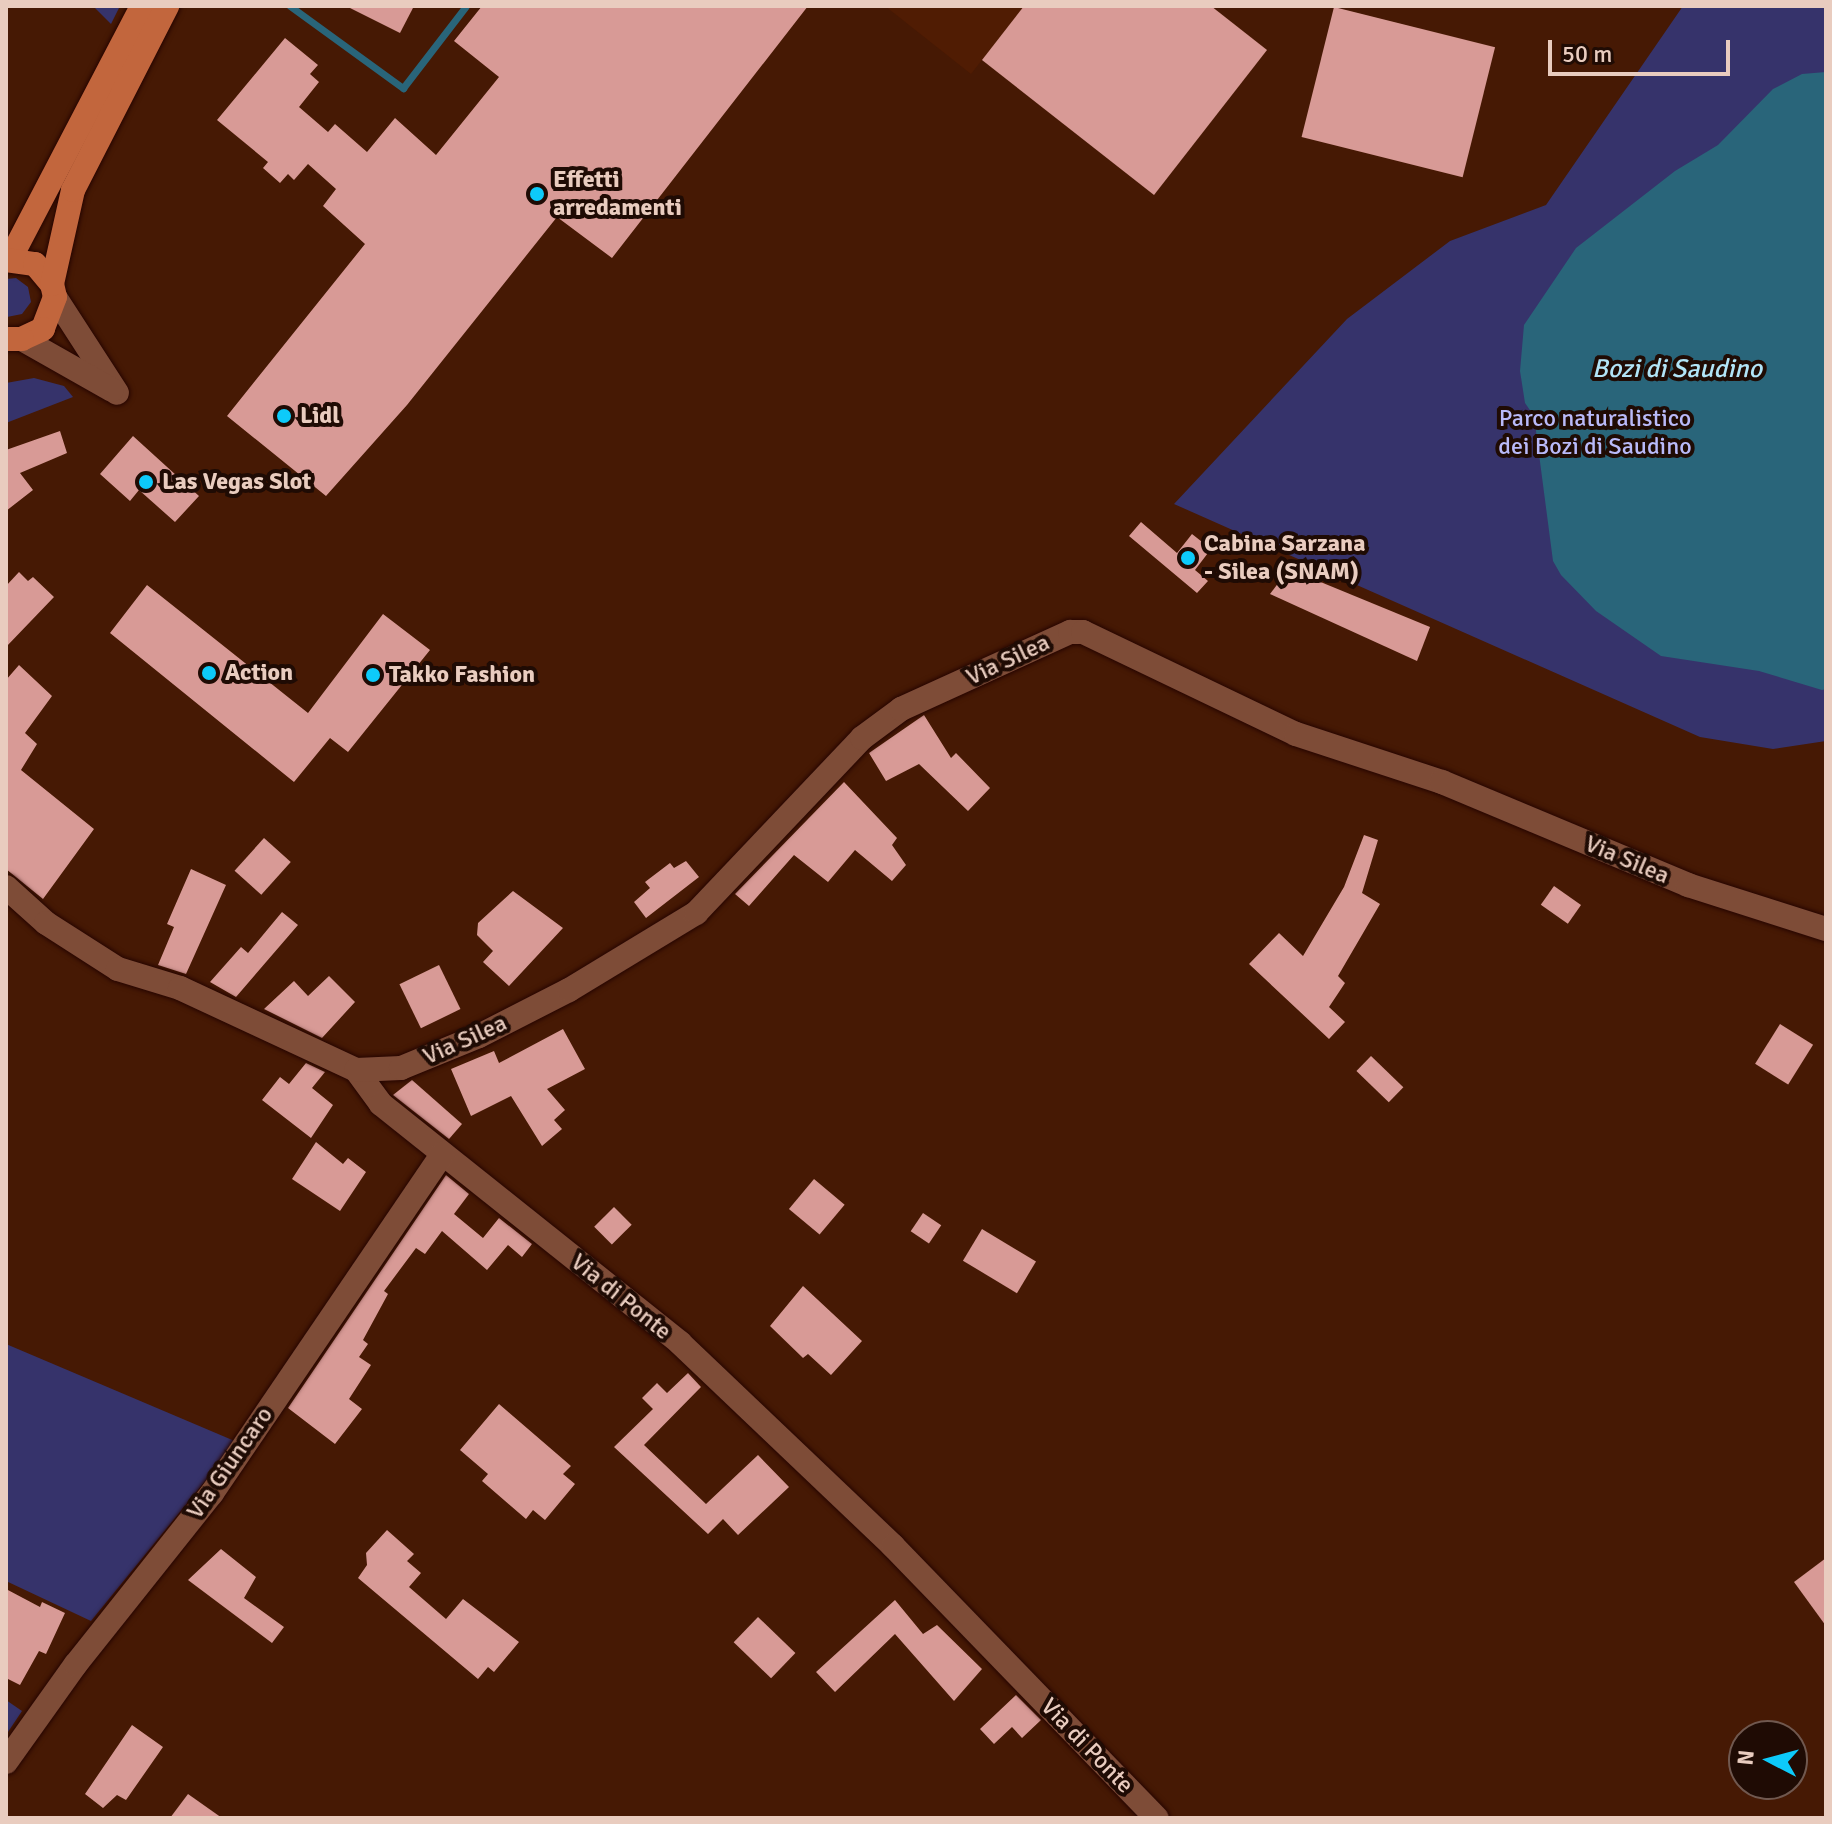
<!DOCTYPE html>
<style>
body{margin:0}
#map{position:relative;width:1832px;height:1824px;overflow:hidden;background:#461904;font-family:Signika,sans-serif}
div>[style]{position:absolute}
.built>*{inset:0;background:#501c03}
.green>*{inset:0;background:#36336b}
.water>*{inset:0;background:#29657a}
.stream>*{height:7px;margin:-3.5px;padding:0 3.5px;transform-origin:3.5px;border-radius:3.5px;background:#29657a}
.building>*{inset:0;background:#d89a96;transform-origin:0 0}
.roads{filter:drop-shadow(0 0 2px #260500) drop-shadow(0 0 2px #260500)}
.minor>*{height:24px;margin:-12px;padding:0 12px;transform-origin:12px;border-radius:12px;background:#7e4c37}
.major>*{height:24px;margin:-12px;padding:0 12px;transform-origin:12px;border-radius:12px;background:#c2663d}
.dots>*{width:22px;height:22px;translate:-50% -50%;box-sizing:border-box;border:4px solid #1f0b04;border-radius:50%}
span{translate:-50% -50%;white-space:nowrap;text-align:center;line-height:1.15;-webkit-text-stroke:8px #1f0b04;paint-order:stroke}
.poi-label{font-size:24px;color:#e9ccbf;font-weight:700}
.left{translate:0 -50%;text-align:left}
.park-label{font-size:24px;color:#b9baf9}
.street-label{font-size:24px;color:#e9ccbf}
.water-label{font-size:26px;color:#b1e4f7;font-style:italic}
.frame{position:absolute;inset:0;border:8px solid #e9ccbf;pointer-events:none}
.north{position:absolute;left:1728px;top:1720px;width:80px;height:80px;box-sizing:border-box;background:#1f0b04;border:2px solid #70584f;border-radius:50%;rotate:276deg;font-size:22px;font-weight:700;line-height:32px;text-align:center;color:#e9ccbf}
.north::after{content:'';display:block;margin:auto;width:28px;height:36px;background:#0dcafa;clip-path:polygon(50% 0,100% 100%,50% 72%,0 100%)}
.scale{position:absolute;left:1548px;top:40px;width:182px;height:36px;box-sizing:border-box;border:4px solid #e9ccbf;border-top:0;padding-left:10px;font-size:24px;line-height:28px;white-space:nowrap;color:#e9ccbf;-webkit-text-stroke:6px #1f0b04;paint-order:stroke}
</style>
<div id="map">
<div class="built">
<div style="clip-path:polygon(885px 6px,1024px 6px,971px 74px)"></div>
</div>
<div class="green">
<div style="clip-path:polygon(93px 6px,120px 6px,111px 24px)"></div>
<div style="clip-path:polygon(1683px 6px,1826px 6px,1826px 741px,1773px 749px,1700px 737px,1174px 504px,1347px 319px,1450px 241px,1546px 205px)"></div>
<div style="clip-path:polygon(16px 278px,28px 287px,31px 302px,22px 314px,7px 317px,6px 279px)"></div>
<div style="clip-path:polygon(34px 378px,64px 386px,73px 397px,6px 423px,6px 383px)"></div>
<div style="clip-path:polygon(6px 1344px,237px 1442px,91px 1621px,6px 1581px)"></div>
<div style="clip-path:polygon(6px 1700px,22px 1711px,6px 1735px)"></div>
</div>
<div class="water">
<div style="clip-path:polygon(1826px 72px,1826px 689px,1822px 690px,1759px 671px,1661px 656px,1596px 611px,1561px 575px,1553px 561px,1534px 416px,1525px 403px,1520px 371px,1524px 325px,1576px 248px,1675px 171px,1718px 145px,1773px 89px,1802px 74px)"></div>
</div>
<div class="stream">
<div style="left:290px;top:6px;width:140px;rotate:36deg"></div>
<div style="left:403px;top:88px;width:103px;rotate:-52.5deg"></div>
</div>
<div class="building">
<div style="clip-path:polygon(346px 6px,414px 6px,400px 33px)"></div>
<div style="clip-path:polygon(482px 6px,808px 6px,612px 258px,557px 217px,407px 405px,326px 496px,227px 416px,365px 244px,323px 206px,336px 189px,308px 164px,294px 180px,288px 174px,280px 183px,263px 168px,268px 162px,217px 120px,285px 38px,318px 65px,310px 74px,319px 82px,299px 107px,328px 132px,335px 124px,367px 152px,395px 118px,436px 155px,499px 77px,454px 41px)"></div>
<div style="clip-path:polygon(1024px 6px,1211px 6px,1267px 50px,1154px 195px,982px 60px)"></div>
<div style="left:1334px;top:7px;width:166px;height:134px;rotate:14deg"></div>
<div style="clip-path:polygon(60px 431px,67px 453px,20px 473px,33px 490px,6px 511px,6px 450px)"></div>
<div style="clip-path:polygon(133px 436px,199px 496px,175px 522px,139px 490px,130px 501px,100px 474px)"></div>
<div style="clip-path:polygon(1141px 522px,1177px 553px,1192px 534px,1211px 549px,1195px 570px,1208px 581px,1197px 593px,1129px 536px)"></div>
<div style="clip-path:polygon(1289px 569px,1430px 627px,1417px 661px,1270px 594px)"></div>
<div style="clip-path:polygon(19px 572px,28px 581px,33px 577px,54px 597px,6px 647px,6px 586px)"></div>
<div style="clip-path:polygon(147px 585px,308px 713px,383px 614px,430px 650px,348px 752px,330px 738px,294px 782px,110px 633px)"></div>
<div style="clip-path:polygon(19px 665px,52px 696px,25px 733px,37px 744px,21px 770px,94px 829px,43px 899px,6px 869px,6px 680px)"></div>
<div style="clip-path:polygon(924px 715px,951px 758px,956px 753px,990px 788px,968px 811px,919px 764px,886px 781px,869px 753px)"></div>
<div style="clip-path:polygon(844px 782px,897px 838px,892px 845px,906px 865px,892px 881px,855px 850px,828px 882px,794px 855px,749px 906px,735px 894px)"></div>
<div style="clip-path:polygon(1364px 835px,1378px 840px,1362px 893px,1380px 904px,1338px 976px,1345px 983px,1329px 1007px,1345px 1022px,1329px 1039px,1249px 964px,1279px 933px,1303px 956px,1344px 887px)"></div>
<div style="left:264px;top:838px;width:36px;height:44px;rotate:42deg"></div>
<div style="clip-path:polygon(686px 861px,699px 877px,646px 918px,634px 902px,650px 888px,645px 882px,670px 863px,674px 868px)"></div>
<div style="clip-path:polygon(191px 869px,226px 885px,186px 974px,158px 965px,174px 927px,167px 924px)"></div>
<div style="left:1554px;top:886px;width:33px;height:23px;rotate:35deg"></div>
<div style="clip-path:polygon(513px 891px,563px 928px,509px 986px,483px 962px,493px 951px,477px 935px,478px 923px)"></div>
<div style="clip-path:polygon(282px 912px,298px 925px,236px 997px,210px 982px,241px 947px,248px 953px)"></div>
<div style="left:439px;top:965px;width:49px;height:44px;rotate:64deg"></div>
<div style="clip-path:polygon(329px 976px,355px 1002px,322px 1038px,264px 1009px,294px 981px,308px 996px)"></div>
<div style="left:1780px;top:1024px;width:39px;height:47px;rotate:32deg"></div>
<div style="clip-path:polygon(563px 1029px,585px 1069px,547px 1089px,565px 1110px,554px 1120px,562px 1129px,542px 1146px,511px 1096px,471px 1116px,451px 1069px,494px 1051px,499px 1063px)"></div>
<div style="left:1371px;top:1056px;width:45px;height:21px;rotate:44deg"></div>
<div style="clip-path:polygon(306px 1063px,325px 1072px,312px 1088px,333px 1105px,311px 1138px,262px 1100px,280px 1077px,289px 1084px)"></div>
<div style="clip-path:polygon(412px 1080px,462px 1124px,449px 1139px,393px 1095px)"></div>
<div style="clip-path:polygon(316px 1142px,343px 1164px,348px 1158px,366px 1172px,340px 1211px,292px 1179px)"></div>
<div style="clip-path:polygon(446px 1175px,469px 1194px,454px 1214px,483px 1238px,499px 1218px,532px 1244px,522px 1257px,508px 1245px,487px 1270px,442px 1231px,425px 1254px,416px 1248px,384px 1291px,388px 1294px,363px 1340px,368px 1344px,359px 1357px,371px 1365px,349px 1399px,362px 1409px,335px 1444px,288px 1408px)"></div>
<div style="left:814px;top:1179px;width:40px;height:39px;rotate:40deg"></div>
<div style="left:614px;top:1207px;width:25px;height:28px;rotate:45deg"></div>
<div style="left:923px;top:1213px;width:22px;height:22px;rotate:34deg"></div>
<div style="left:982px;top:1229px;width:63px;height:37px;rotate:31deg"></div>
<div style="clip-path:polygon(803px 1286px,862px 1341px,831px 1375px,808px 1354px,803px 1358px,770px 1326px)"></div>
<div style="clip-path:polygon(688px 1373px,701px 1387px,644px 1445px,706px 1504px,758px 1455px,789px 1487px,738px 1535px,723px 1519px,708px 1534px,614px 1447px,653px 1409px,642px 1398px,657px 1383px,667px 1393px)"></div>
<div style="clip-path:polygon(499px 1404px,571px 1466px,563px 1474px,575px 1484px,545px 1520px,533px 1510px,526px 1519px,482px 1481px,488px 1474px,460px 1450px)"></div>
<div style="clip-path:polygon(387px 1530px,414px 1554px,407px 1561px,421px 1573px,409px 1587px,446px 1619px,463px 1599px,519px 1642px,494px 1672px,488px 1667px,478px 1679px,358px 1578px,367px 1565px,366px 1553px)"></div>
<div style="clip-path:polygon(221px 1549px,256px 1577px,244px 1598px,284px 1627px,272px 1643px,188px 1580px)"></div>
<div style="clip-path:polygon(1826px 1558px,1826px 1626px,1794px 1582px)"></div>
<div style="clip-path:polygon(6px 1589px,40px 1607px,42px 1602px,65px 1613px,46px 1654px,39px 1651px,20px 1685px,6px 1678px)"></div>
<div style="clip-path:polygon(895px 1600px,923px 1634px,937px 1625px,982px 1669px,954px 1701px,895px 1634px,835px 1692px,816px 1672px)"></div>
<div style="left:758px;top:1617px;width:52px;height:35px;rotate:44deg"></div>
<div style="clip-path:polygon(1016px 1695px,1041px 1720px,1022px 1738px,1012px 1727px,994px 1744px,980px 1729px)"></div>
<div style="clip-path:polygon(132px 1725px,163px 1747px,126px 1800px,117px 1795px,103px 1808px,85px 1794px)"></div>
<div style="clip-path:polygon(188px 1794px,222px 1818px,170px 1818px)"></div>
</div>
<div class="roads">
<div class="minor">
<div style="left:55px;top:297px;width:114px;rotate:57.1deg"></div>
<div style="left:22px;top:339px;width:103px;rotate:29.5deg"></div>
<div style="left:6px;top:887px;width:54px;rotate:42deg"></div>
<div style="left:46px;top:923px;width:85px;rotate:32.6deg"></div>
<div style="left:118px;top:969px;width:65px;rotate:17deg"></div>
<div style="left:180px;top:988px;width:194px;rotate:25deg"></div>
<div style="left:356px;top:1070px;width:42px;rotate:53.7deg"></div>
<div style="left:381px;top:1104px;width:383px;rotate:38.6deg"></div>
<div style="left:680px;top:1343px;width:294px;rotate:43.6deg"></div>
<div style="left:893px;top:1546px;width:379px;rotate:45.9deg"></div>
<div style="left:356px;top:1070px;width:45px;rotate:-2.5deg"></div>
<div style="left:401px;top:1068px;width:84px;rotate:-22.3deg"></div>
<div style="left:479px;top:1036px;width:101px;rotate:-27.1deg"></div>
<div style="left:569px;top:990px;width:149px;rotate:-31.2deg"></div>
<div style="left:696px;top:913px;width:241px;rotate:-46.5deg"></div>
<div style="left:862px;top:738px;width:49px;rotate:-36.6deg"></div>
<div style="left:901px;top:709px;width:186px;rotate:-24.5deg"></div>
<div style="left:1070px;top:632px;width:13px"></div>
<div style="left:1083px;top:632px;width:236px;rotate:25.6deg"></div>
<div style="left:1296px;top:734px;width:154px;rotate:18.2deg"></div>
<div style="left:1442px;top:782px;width:267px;rotate:22.7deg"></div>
<div style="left:1688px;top:885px;width:145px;rotate:17.7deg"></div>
<div style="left:6px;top:1762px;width:120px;rotate:-54.5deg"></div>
<div style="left:76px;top:1664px;width:218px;rotate:-51.5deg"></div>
<div style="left:212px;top:1493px;width:410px;rotate:-55.8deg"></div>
</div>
<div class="major">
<div style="left:10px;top:259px;width:285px;rotate:-62.4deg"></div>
<div style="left:6px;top:260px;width:29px;rotate:8deg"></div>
<div style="left:35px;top:264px;width:26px;rotate:50deg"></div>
<div style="left:52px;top:284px;width:13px;rotate:77deg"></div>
<div style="left:55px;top:297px;width:34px;rotate:111deg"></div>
<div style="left:43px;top:329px;width:23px;rotate:155deg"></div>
<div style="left:22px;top:339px;width:16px;rotate:180deg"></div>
<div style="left:52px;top:284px;width:96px;rotate:-77.4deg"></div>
<div style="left:73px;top:190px;width:207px;rotate:-62.9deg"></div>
</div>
</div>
<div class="dots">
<div style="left:537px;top:194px;background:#0dcafa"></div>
<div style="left:284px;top:416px;background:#0dcafa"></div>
<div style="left:146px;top:482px;background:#0dcafa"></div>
<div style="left:1188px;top:558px;background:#0dcafa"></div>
<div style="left:209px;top:673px;background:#0dcafa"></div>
<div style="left:373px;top:675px;background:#0dcafa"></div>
</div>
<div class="poi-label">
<span class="left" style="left:553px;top:194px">Effetti<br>arredamenti</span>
<span class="left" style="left:300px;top:416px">Lidl</span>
<span class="left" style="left:162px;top:482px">Las Vegas Slot</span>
<span class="left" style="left:1204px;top:558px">Cabina Sarzana<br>- Silea (SNAM)</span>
<span class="left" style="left:225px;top:673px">Action</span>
<span class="left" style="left:389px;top:675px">Takko Fashion</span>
</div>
<div class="park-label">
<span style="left:1595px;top:433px">Parco naturalistico<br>dei Bozi di Saudino</span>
</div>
<div class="street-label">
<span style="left:1008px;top:660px;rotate:-25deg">Via Silea</span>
<span style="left:1627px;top:860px;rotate:23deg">Via Silea</span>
<span style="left:465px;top:1040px;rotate:-24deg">Via Silea</span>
<span style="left:621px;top:1297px;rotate:39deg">Via di Ponte</span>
<span style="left:230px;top:1463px;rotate:-55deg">Via Giuncaro</span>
<span style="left:1087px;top:1746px;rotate:46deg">Via di Ponte</span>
</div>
<div class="water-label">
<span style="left:1677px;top:370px">Bozi di Saudino</span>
</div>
<div class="frame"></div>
<div class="north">N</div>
<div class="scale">50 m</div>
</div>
